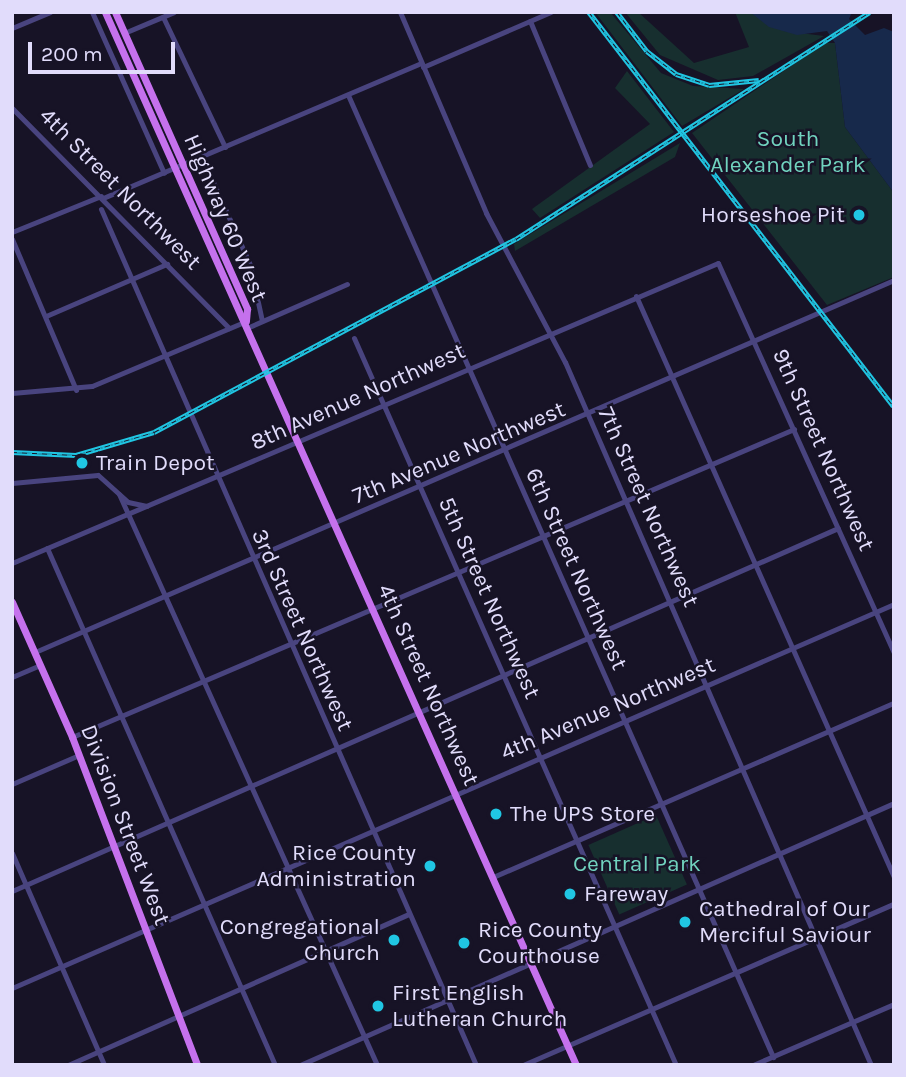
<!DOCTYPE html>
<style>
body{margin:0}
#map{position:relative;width:906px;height:1077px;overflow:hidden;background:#171326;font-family:Karla,sans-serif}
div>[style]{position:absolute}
.green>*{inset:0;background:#172f2f;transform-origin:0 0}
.water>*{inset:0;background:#17294b}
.minor>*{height:5px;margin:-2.5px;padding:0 2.5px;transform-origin:2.5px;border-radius:2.5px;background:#49447f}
.major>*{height:7px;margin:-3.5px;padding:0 3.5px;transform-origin:3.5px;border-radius:3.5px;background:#c571ed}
.rail>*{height:4.5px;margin-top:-2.25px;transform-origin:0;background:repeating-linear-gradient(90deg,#171326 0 5px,#20c6e3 0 10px);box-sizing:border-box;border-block:2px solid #20c6e3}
.dots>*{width:19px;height:19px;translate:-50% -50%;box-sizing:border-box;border:4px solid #171326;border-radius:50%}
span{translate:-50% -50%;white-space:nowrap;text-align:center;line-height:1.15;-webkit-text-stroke:5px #171326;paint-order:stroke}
.park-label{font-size:23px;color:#71d3bf}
.street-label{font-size:23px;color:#e1dcfb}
.poi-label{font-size:23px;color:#e1dcfb}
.right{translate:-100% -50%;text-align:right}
.left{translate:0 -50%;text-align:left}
.frame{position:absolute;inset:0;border:14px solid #e1dcfb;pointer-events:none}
.scale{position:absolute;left:28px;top:42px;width:147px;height:32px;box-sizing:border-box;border:4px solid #e1dcfb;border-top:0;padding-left:9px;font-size:21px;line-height:24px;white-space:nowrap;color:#e1dcfb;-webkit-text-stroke:5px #171326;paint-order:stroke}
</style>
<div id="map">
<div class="green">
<div style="clip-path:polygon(595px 12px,610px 12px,661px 73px,693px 86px,744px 89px,682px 126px)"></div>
<div style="clip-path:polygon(625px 12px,638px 12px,694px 63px,749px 47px,735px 12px,750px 12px,784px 31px,824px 36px,753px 76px,718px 80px,660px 55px)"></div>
<div style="clip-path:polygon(825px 43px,835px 43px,845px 127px,894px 193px,894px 277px,827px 305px,692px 133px)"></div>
<div style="clip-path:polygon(627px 71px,674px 132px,540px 218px,532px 209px,650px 124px,615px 88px)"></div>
<div style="clip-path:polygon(680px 143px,675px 157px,515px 251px,514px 244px)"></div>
<div style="left:656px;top:815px;width:76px;height:74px;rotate:66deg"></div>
</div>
<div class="water">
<div style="clip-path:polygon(750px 12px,852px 12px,849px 19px,865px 35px,884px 28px,894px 32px,894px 193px,845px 127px,835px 43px,827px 31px,797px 35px,769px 27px)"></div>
</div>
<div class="minor">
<div style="left:92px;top:12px;width:176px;rotate:65.9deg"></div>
<div style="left:400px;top:12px;width:219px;rotate:66.8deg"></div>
<div style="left:486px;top:213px;width:169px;rotate:62.1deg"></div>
<div style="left:565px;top:362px;width:767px;rotate:66.48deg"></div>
<div style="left:163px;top:17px;width:144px;rotate:64.5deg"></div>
<div style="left:530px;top:21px;width:156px;rotate:67.4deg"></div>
<div style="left:12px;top:28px;width:41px;rotate:-22.8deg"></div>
<div style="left:124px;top:33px;width:54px;rotate:-22.8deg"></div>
<div style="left:423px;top:67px;width:139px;rotate:-23.3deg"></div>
<div style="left:348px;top:95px;width:1052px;rotate:66.16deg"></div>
<div style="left:12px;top:108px;width:309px;rotate:45.4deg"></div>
<div style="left:202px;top:157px;width:118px;rotate:66deg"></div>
<div style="left:250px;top:265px;width:57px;rotate:77.9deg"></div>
<div style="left:103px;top:198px;width:345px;rotate:-23deg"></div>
<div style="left:101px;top:209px;width:935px;rotate:66.34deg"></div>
<div style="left:12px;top:232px;width:96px;rotate:-22deg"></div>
<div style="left:12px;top:239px;width:164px;rotate:67deg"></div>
<div style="left:636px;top:296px;width:636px;rotate:66.06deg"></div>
<div style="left:46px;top:316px;width:132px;rotate:-23.3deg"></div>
<div style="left:249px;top:327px;width:107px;rotate:-23.7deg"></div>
<div style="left:354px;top:338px;width:795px;rotate:66.11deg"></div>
<div style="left:12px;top:393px;width:80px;rotate:-5deg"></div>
<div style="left:92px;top:386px;width:165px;rotate:-22.8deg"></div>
<div style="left:12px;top:483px;width:86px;rotate:-5.3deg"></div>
<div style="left:98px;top:475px;width:40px;rotate:42deg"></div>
<div style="left:128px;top:502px;width:19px;rotate:12deg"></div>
<div style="left:119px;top:494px;width:627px;rotate:65.68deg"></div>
<div style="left:47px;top:548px;width:565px;rotate:66.2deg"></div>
<div style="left:12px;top:563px;width:767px;rotate:-23.02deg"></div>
<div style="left:718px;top:263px;width:427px;rotate:65.7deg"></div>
<div style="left:35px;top:652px;width:936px;rotate:-23.42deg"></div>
<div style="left:12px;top:677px;width:30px;rotate:-23deg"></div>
<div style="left:72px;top:737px;width:785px;rotate:-23.1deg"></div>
<div style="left:12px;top:784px;width:73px;rotate:-23.4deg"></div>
<div style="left:12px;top:853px;width:231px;rotate:66.5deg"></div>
<div style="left:493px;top:877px;width:437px;rotate:-23.5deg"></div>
<div style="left:12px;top:891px;width:902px;rotate:-23.72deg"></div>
<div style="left:12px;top:988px;width:962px;rotate:-23.53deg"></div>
<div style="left:68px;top:1065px;width:373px;rotate:-23.9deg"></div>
<div style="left:300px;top:1065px;width:649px;rotate:-23.8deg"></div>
<div style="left:523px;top:1065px;width:404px;rotate:-23.5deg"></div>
<div style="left:753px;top:1065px;width:154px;rotate:-23.4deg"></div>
</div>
<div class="major">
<div style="left:105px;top:12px;width:1154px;rotate:65.9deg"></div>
<div style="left:115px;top:12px;width:325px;rotate:66deg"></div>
<div style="left:247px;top:309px;width:12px;rotate:95deg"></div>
<div style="left:12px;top:602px;width:148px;rotate:66deg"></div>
<div style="left:72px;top:737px;width:351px;rotate:69.1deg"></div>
</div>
<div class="rail">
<div style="left:589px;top:12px;width:498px;rotate:52.3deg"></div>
<div style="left:617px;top:12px;width:49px;rotate:52.4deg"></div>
<div style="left:647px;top:51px;width:37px;rotate:38deg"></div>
<div style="left:676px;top:74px;width:35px;rotate:18deg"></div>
<div style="left:709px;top:85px;width:50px;rotate:-5.7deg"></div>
<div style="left:12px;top:452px;width:64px;rotate:2.7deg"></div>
<div style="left:76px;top:455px;width:81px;rotate:-16.4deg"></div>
<div style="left:154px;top:432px;width:410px;rotate:-28.1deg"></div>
<div style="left:516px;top:239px;width:420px;rotate:-32.7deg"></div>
</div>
<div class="dots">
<div style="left:859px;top:215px;background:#20c6e3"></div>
<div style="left:82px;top:463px;background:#20c6e3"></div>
<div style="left:496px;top:814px;background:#20c6e3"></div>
<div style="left:430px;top:866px;background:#20c6e3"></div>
<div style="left:570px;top:894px;background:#20c6e3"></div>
<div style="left:685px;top:922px;background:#20c6e3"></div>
<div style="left:394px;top:940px;background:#20c6e3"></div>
<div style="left:464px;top:943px;background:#20c6e3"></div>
<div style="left:378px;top:1006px;background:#20c6e3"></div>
</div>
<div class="park-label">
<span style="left:788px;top:152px">South<br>Alexander Park</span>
<span style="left:637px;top:864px">Central Park</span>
</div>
<div class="street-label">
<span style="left:120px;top:189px;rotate:45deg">4th Street Northwest</span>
<span style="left:225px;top:218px;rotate:67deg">Highway 60 West</span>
<span style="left:358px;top:397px;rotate:-24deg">8th Avenue Northwest</span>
<span style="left:823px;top:450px;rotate:66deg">9th Street Northwest</span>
<span style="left:459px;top:453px;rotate:-23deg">7th Avenue Northwest</span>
<span style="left:648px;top:507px;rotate:66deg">7th Street Northwest</span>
<span style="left:576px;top:569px;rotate:66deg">6th Street Northwest</span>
<span style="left:489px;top:598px;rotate:66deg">5th Street Northwest</span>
<span style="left:302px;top:630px;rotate:66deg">3rd Street Northwest</span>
<span style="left:428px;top:685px;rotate:66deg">4th Street Northwest</span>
<span style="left:608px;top:709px;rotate:-23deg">4th Avenue Northwest</span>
<span style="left:125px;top:825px;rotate:69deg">Division Street West</span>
</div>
<div class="poi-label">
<span class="right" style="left:845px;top:215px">Horseshoe Pit</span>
<span class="left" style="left:96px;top:463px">Train Depot</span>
<span class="left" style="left:510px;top:814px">The UPS Store</span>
<span class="right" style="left:416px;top:866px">Rice County<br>Administration</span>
<span class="left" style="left:584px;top:894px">Fareway</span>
<span class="left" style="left:699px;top:922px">Cathedral of Our<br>Merciful Saviour</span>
<span class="right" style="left:380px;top:940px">Congregational<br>Church</span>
<span class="left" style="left:478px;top:943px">Rice County<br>Courthouse</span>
<span class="left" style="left:392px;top:1006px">First English<br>Lutheran Church</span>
</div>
<div class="frame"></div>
<div class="scale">200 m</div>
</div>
